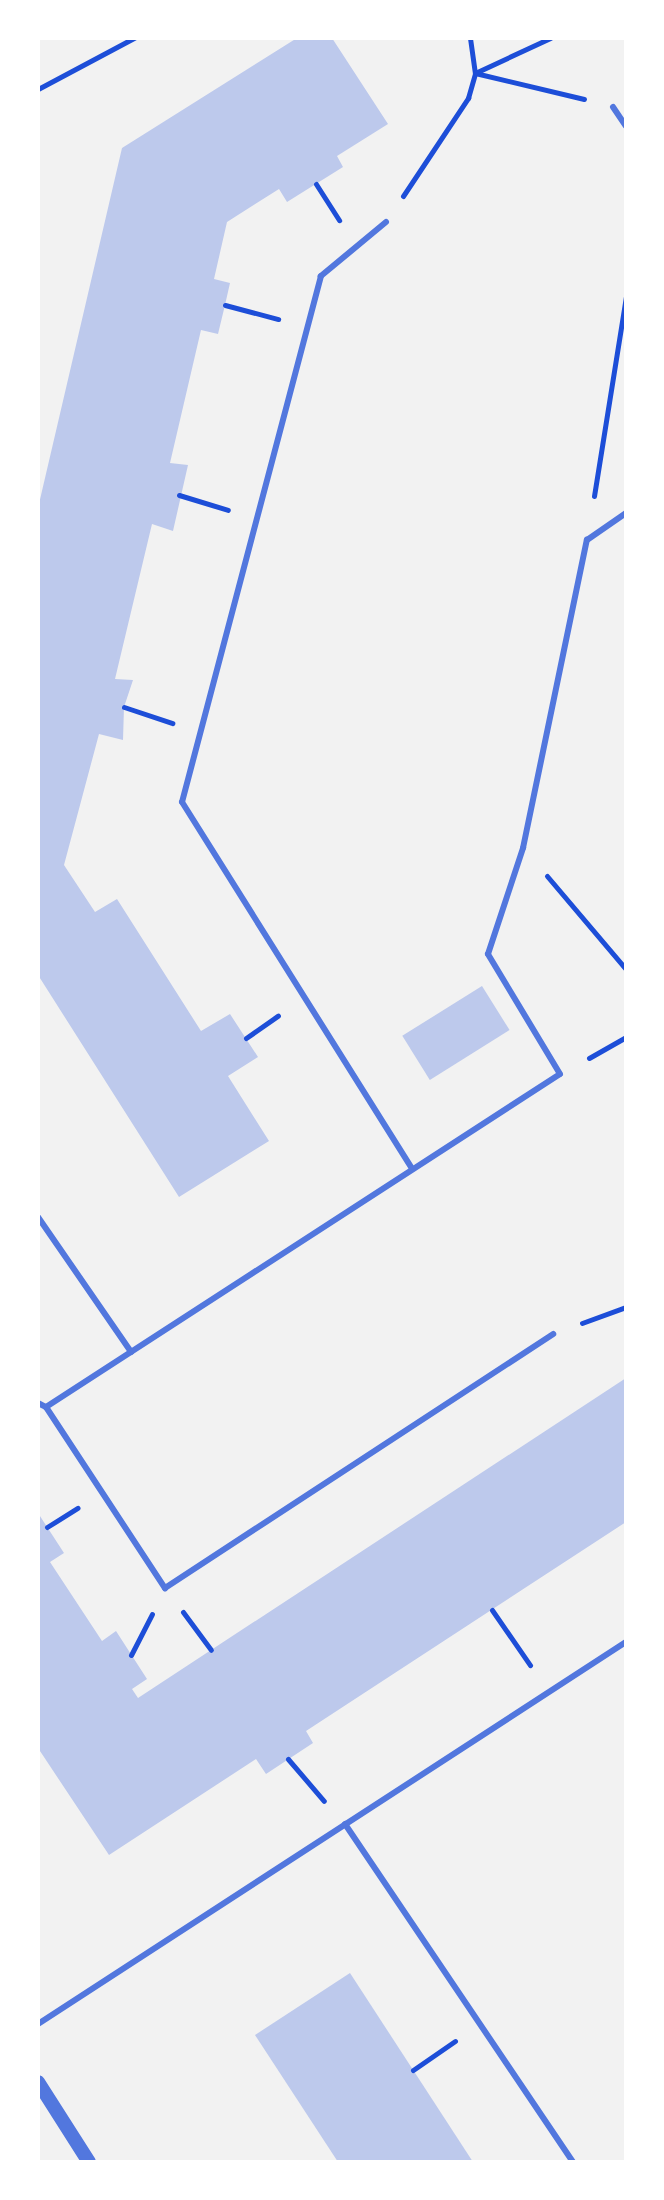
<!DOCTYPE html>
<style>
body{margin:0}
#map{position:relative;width:664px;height:2200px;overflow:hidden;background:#f2f2f2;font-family:"Golos Text",sans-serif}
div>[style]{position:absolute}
.building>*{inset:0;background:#bdc9ec;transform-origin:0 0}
.path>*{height:5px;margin:-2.5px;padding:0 2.5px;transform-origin:2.5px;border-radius:2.5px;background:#1d4ed8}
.service>*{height:6px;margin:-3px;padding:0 3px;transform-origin:3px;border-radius:3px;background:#5277de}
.tertiary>*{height:14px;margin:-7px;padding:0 7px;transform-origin:7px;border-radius:7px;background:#5277de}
span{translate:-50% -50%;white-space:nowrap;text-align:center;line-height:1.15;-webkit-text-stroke:8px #fff;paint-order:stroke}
.frame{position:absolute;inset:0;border:40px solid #fff;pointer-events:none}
</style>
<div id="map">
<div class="building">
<div style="clip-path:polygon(297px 38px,332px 38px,388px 124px,337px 156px,343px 167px,287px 202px,279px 189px,227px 222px,214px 279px,230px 283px,225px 305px,218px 334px,201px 330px,170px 463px,188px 465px,173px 531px,152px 524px,115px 679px,133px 680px,124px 707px,123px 740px,99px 734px,64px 865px,95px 912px,117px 899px,201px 1031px,230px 1014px,258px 1057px,228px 1076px,269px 1141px,179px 1197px,38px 975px,38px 508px,122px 148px)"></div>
<div style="left:482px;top:986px;width:52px;height:94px;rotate:58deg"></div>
<div style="clip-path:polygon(626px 1378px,626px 1522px,306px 1731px,313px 1743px,266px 1774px,256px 1759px,109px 1855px,38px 1748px,38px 1513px,64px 1553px,50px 1562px,102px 1641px,116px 1631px,147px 1679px,132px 1689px,138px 1698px)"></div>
<div style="clip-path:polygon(350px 1973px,473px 2162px,338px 2162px,255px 2035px)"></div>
</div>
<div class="path">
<div style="left:470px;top:38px;width:35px;rotate:82deg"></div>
<div style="left:475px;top:73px;width:112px;rotate:13.4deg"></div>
<div style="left:38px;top:89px;width:109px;rotate:-28deg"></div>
<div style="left:316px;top:184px;width:43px;rotate:57.4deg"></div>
<div style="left:403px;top:196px;width:118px;rotate:-56.4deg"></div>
<div style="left:468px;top:98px;width:26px;rotate:-74deg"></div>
<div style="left:475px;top:73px;width:83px;rotate:-25deg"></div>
<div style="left:225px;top:305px;width:55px;rotate:14.8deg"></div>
<div style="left:179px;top:495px;width:51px;rotate:17deg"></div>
<div style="left:594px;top:496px;width:203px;rotate:-80.9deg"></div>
<div style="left:124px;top:707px;width:51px;rotate:18.4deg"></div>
<div style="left:547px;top:876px;width:122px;rotate:49.7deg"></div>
<div style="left:246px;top:1038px;width:39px;rotate:-35deg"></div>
<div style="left:589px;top:1058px;width:43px;rotate:-29.6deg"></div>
<div style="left:582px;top:1323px;width:47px;rotate:-20deg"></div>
<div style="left:47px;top:1527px;width:36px;rotate:-32deg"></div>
<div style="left:492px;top:1610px;width:67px;rotate:55.4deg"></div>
<div style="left:183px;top:1612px;width:47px;rotate:53.6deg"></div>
<div style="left:131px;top:1655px;width:46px;rotate:-62.9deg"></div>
<div style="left:288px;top:1759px;width:55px;rotate:49.4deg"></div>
<div style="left:413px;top:2070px;width:51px;rotate:-34.6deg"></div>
</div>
<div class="service">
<div style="left:613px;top:107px;width:23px;rotate:56deg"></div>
<div style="left:386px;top:222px;width:85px;rotate:140.3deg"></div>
<div style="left:321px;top:276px;width:544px;rotate:104.8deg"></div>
<div style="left:182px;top:802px;width:432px;rotate:57.9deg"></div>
<div style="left:38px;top:1217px;width:164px;rotate:55.4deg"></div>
<div style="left:38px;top:1403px;width:9px;rotate:27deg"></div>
<div style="left:46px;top:1407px;width:612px;rotate:-32.94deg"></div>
<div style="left:560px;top:1074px;width:140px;rotate:-121deg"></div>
<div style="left:488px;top:954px;width:112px;rotate:-71.7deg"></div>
<div style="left:523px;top:848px;width:315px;rotate:-78.3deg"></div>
<div style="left:587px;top:540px;width:47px;rotate:-34.7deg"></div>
<div style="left:46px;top:1407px;width:217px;rotate:56.7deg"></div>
<div style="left:165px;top:1588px;width:464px;rotate:-33.2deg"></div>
<div style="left:345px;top:1824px;width:408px;rotate:56deg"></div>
<div style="left:38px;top:2024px;width:701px;rotate:-33.01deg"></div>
</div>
<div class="tertiary">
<div style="left:38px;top:2082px;width:95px;rotate:57.5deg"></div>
</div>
<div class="frame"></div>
</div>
